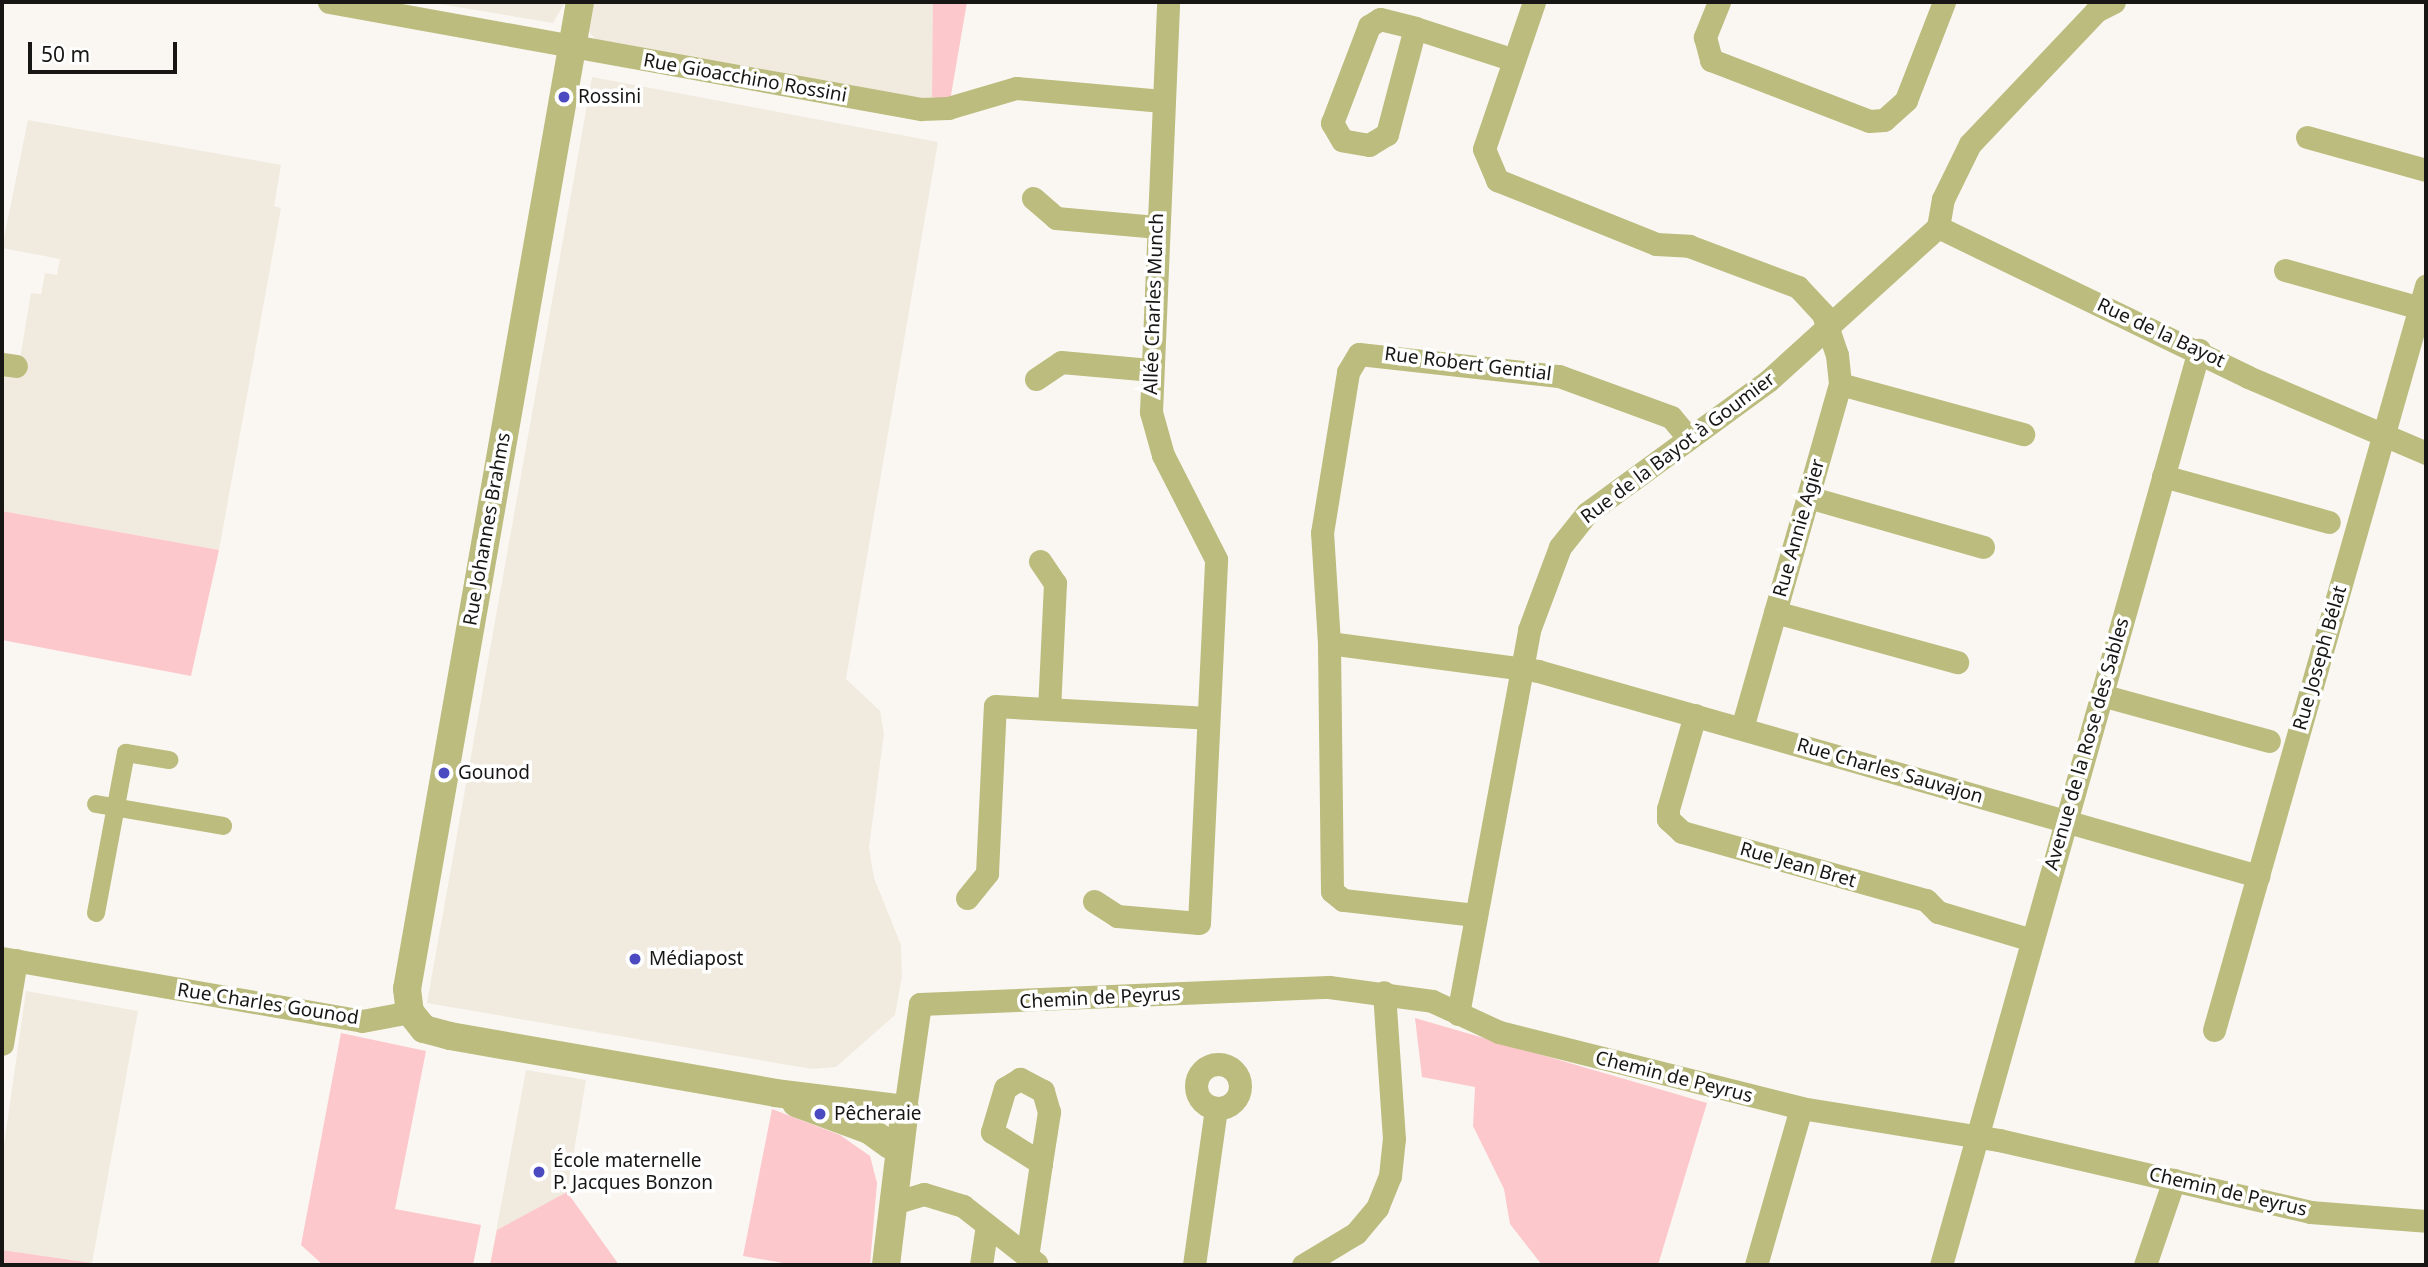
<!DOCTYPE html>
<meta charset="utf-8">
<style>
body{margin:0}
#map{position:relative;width:2428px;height:1267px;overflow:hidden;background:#faf7f3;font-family:"Noto Sans",sans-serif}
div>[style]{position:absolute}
.built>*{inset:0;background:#f1eadf}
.green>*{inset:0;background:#fdc8cb}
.pedestrian>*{height:18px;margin:-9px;padding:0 9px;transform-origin:9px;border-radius:9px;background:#bbbc7d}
.minor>*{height:23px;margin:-11.5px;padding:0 11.5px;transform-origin:11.5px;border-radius:11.5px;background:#bbbc7d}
.minor>.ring{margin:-11.5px;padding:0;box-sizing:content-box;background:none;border:23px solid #bbbc7d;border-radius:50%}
.tertiary>*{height:28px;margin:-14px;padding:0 14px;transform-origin:14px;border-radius:14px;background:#bbbc7d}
.dots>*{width:19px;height:19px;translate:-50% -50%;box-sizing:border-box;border:4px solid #fff;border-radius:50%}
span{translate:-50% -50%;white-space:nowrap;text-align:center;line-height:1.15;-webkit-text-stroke:7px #fff;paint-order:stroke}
.street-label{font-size:19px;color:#171615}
.poi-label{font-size:19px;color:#171615}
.left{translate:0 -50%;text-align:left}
.frame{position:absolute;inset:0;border:4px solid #171615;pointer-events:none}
.scale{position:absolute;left:28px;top:42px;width:149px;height:32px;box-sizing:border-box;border:4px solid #171615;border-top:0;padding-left:9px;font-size:21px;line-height:24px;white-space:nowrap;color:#171615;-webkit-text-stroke:5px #fff;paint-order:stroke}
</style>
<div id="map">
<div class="built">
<div style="clip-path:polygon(428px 2px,565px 2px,553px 23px)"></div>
<div style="clip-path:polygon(589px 2px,934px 2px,932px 101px,597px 41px,586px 28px)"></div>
<div style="clip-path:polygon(592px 77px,938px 142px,846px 679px,880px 711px,884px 733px,869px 848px,874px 878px,901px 945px,902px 976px,895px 1015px,836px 1067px,812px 1069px,427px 1003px)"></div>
<div style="clip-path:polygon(28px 120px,281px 165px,274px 206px,281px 208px,219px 550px,2px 511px,2px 375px,17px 377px,31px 293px,41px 294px,45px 273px,57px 275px,60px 259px,2px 248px)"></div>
<div style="clip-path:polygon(26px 991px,138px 1011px,92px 1263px,2px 1250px,2px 1159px)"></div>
<div style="clip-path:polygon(526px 1070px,586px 1080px,567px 1192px,619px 1265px,490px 1265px)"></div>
</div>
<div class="green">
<div style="clip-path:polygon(933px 2px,967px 2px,950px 101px,932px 97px)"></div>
<div style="clip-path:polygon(2px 511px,219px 550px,191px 676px,2px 640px)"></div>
<div style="clip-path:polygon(1415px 1018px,1707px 1103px,1658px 1265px,1542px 1265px,1510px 1224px,1504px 1189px,1473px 1126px,1475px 1087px,1422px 1077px)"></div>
<div style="clip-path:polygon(341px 1033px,426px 1051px,395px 1209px,481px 1225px,473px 1265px,323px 1265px,301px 1245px)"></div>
<div style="clip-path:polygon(772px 1109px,840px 1135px,870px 1156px,877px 1183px,870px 1265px,794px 1265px,743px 1256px)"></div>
<div style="clip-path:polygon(567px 1192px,619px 1265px,490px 1265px,497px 1230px)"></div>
<div style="clip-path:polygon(2px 1250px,92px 1263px,106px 1265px,2px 1265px)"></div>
</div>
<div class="pedestrian">
<div style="left:96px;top:804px;width:129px;rotate:9.8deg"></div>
<div style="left:96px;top:913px;width:163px;rotate:-79.4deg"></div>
<div style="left:126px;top:753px;width:44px;rotate:9.2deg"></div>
</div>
<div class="minor">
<div style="left:329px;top:2px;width:602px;rotate:10.25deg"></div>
<div style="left:921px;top:109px;width:27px;rotate:-2deg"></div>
<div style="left:948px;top:108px;width:71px;rotate:-16.4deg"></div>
<div style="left:1016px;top:88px;width:147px;rotate:5.1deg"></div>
<div style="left:1534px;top:2px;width:155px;rotate:108.8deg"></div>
<div style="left:1484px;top:149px;width:34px;rotate:67deg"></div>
<div style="left:1497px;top:180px;width:171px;rotate:21.9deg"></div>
<div style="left:1656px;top:244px;width:33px;rotate:3deg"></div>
<div style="left:1689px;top:246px;width:116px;rotate:20.6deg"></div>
<div style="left:1798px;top:287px;width:37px;rotate:47deg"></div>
<div style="left:1823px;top:314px;width:43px;rotate:71.1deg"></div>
<div style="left:1837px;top:355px;width:29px;rotate:84deg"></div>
<div style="left:1840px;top:384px;width:358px;rotate:105.9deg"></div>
<div style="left:1719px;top:2px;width:38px;rotate:112deg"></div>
<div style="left:1705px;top:37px;width:24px;rotate:75deg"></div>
<div style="left:1711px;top:60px;width:169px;rotate:21.1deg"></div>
<div style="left:1869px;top:121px;width:15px;rotate:-4deg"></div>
<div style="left:1884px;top:120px;width:30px;rotate:-42deg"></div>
<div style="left:1906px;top:100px;width:105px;rotate:-68.8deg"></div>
<div style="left:1415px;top:28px;width:110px;rotate:104.8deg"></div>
<div style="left:1387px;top:134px;width:21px;rotate:149deg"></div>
<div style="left:1369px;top:145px;width:27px;rotate:-170deg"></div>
<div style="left:1342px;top:140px;width:20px;rotate:-120deg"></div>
<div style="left:1332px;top:123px;width:104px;rotate:-69.1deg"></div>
<div style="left:1369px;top:26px;width:13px;rotate:-32deg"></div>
<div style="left:1380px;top:19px;width:36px;rotate:14deg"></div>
<div style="left:1415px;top:28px;width:104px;rotate:17.9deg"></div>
<div style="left:2307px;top:137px;width:123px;rotate:15.5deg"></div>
<div style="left:1033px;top:198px;width:30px;rotate:41deg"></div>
<div style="left:1056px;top:218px;width:100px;rotate:5.1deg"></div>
<div style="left:1938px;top:227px;width:344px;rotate:25.8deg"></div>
<div style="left:2248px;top:377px;width:194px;rotate:23.1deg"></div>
<div style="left:2285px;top:270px;width:140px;rotate:15.7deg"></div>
<div style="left:2px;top:364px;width:14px;rotate:8deg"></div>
<div style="left:1036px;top:379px;width:30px;rotate:-34deg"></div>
<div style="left:1061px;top:362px;width:89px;rotate:5.1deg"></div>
<div style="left:1840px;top:384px;width:190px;rotate:15.3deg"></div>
<div style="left:2163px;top:476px;width:172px;rotate:15.5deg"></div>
<div style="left:1808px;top:497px;width:182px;rotate:15.9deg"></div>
<div style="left:1040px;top:561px;width:27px;rotate:56deg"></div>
<div style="left:1055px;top:583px;width:125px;rotate:92.7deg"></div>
<div style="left:1775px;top:612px;width:189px;rotate:15.4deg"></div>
<div style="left:1329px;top:643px;width:110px;rotate:-93.6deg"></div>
<div style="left:1322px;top:533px;width:163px;rotate:-80.8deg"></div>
<div style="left:1348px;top:372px;width:21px;rotate:-59deg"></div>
<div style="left:1359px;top:354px;width:201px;rotate:6.3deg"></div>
<div style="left:1559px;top:376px;width:119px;rotate:20.1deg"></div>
<div style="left:1671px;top:417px;width:26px;rotate:50deg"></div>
<div style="left:2101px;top:695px;width:174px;rotate:15.3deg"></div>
<div style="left:1695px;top:715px;width:98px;rotate:106deg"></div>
<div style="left:1668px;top:809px;width:10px;rotate:90deg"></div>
<div style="left:1668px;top:819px;width:19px;rotate:43deg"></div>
<div style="left:1682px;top:832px;width:253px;rotate:15.6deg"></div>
<div style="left:1926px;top:900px;width:17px;rotate:45deg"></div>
<div style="left:1938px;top:912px;width:98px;rotate:16.6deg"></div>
<div style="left:967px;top:898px;width:32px;rotate:-51deg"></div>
<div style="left:987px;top:873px;width:167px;rotate:-87.3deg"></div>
<div style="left:995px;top:706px;width:213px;rotate:3.2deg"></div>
<div style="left:1094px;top:901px;width:27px;rotate:33deg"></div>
<div style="left:1117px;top:916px;width:82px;rotate:4.9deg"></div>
<div style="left:1199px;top:923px;width:364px;rotate:-87.3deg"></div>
<div style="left:1216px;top:559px;width:117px;rotate:-117deg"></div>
<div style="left:1163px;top:455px;width:45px;rotate:-105.6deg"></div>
<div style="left:1151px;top:412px;width:410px;rotate:-87.6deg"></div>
<div style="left:1475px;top:915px;width:133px;rotate:-173.5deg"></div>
<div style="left:1343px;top:900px;width:14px;rotate:-141deg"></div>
<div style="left:1332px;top:891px;width:248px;rotate:-90.7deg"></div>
<div style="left:1329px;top:643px;width:211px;rotate:7.6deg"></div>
<div style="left:1538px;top:671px;width:749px;rotate:15.89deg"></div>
<div style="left:2px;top:958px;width:365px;rotate:9.9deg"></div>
<div style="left:362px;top:1021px;width:49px;rotate:-10.6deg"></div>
<div style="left:1458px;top:1014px;width:391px;rotate:-79.5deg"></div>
<div style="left:1529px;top:630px;width:89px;rotate:-69.5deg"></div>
<div style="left:1560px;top:547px;width:43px;rotate:-51.5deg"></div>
<div style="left:1587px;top:513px;width:224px;rotate:-36.1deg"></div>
<div style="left:1768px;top:381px;width:229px;rotate:-42.2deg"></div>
<div style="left:1938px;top:227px;width:28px;rotate:-80deg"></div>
<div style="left:1943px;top:199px;width:61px;rotate:-63.9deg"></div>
<div style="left:1970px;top:144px;width:183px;rotate:-46.5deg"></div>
<div style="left:2096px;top:11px;width:20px;rotate:-27deg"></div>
<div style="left:2214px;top:1030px;width:774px;rotate:-74.1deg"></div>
<div style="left:2px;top:1044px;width:85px;rotate:-80.5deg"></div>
<div class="ring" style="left:1196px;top:1064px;width:21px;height:21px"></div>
<div style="left:905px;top:1109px;width:106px;rotate:-81.9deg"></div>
<div style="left:920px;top:1004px;width:409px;rotate:-2.4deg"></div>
<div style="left:1329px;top:987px;width:104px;rotate:7.7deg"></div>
<div style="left:1432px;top:1001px;width:74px;rotate:24.8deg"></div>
<div style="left:1499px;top:1032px;width:311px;rotate:14.1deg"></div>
<div style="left:1801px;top:1108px;width:201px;rotate:9.2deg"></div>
<div style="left:1999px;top:1140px;width:319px;rotate:13deg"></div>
<div style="left:2310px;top:1212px;width:116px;rotate:4.4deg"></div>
<div style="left:894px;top:1203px;width:31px;rotate:-17deg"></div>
<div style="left:924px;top:1194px;width:41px;rotate:17.1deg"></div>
<div style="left:963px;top:1206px;width:93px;rotate:38deg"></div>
<div style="left:1027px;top:1257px;width:95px;rotate:-81.5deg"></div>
<div style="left:1041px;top:1163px;width:52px;rotate:-81.1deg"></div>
<div style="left:1049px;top:1112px;width:22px;rotate:-106deg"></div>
<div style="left:1043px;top:1091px;width:26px;rotate:-152deg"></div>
<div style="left:1020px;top:1079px;width:17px;rotate:149deg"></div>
<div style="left:1005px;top:1088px;width:46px;rotate:106.5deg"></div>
<div style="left:992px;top:1132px;width:58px;rotate:32.3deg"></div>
<div style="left:981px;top:1265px;width:40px;rotate:-81.5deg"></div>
<div style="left:1194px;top:1265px;width:158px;rotate:-82deg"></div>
<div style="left:1303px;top:1265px;width:62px;rotate:-31.1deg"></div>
<div style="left:1356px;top:1233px;width:33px;rotate:-50deg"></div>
<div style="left:1377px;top:1208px;width:35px;rotate:-68deg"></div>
<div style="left:1390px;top:1176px;width:37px;rotate:-84deg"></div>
<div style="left:1394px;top:1139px;width:147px;rotate:-93.9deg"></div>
<div style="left:1756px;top:1265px;width:163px;rotate:-74deg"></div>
<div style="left:1941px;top:1265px;width:951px;rotate:-74.25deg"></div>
<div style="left:2145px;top:1265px;width:90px;rotate:-71.2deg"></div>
</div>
<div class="tertiary">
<div style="left:580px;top:2px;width:1002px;rotate:99.94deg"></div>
<div style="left:407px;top:989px;width:23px;rotate:83deg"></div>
<div style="left:410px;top:1012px;width:22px;rotate:51deg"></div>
<div style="left:424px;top:1029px;width:27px;rotate:15deg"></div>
<div style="left:450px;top:1036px;width:330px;rotate:9.9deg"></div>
<div style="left:775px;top:1093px;width:131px;rotate:7deg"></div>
<div style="left:796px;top:1103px;width:78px;rotate:20.3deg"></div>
<div style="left:869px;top:1130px;width:26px;rotate:36deg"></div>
<div style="left:886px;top:1265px;width:157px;rotate:-83.1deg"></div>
</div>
<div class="dots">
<div style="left:564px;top:97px;background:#4c4ac0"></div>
<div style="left:444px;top:773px;background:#4c4ac0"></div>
<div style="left:635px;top:959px;background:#4c4ac0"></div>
<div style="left:820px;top:1114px;background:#4c4ac0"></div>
<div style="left:539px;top:1172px;background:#4c4ac0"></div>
</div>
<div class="street-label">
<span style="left:745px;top:78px;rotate:10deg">Rue Gioacchino Rossini</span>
<span style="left:1154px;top:304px;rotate:-88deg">Allée Charles Munch</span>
<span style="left:2161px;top:333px;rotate:25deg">Rue de la Bayot</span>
<span style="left:1468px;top:364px;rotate:7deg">Rue Robert Gential</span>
<span style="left:1678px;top:448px;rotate:-37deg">Rue de la Bayot à Goumier</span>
<span style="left:1799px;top:528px;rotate:-74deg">Rue Annie Agier</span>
<span style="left:487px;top:529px;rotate:-80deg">Rue Johannes Brahms</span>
<span style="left:2320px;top:658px;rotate:-74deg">Rue Joseph Bélat</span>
<span style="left:2087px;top:744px;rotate:-74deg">Avenue de la Rose des Sables</span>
<span style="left:1890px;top:771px;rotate:16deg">Rue Charles Sauvajon</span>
<span style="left:1798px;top:865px;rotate:16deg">Rue Jean Bret</span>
<span style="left:1100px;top:998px;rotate:-3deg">Chemin de Peyrus</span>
<span style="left:268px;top:1004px;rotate:9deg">Rue Charles Gounod</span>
<span style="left:1674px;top:1077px;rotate:14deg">Chemin de Peyrus</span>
<span style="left:2228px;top:1192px;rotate:13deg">Chemin de Peyrus</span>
</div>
<div class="poi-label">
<span class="left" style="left:578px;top:97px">Rossini</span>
<span class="left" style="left:458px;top:773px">Gounod</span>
<span class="left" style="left:649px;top:959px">Médiapost</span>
<span class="left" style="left:834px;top:1114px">Pêcheraie</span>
<span class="left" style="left:553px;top:1172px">École maternelle<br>P. Jacques Bonzon</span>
</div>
<div class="frame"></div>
<div class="scale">50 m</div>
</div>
